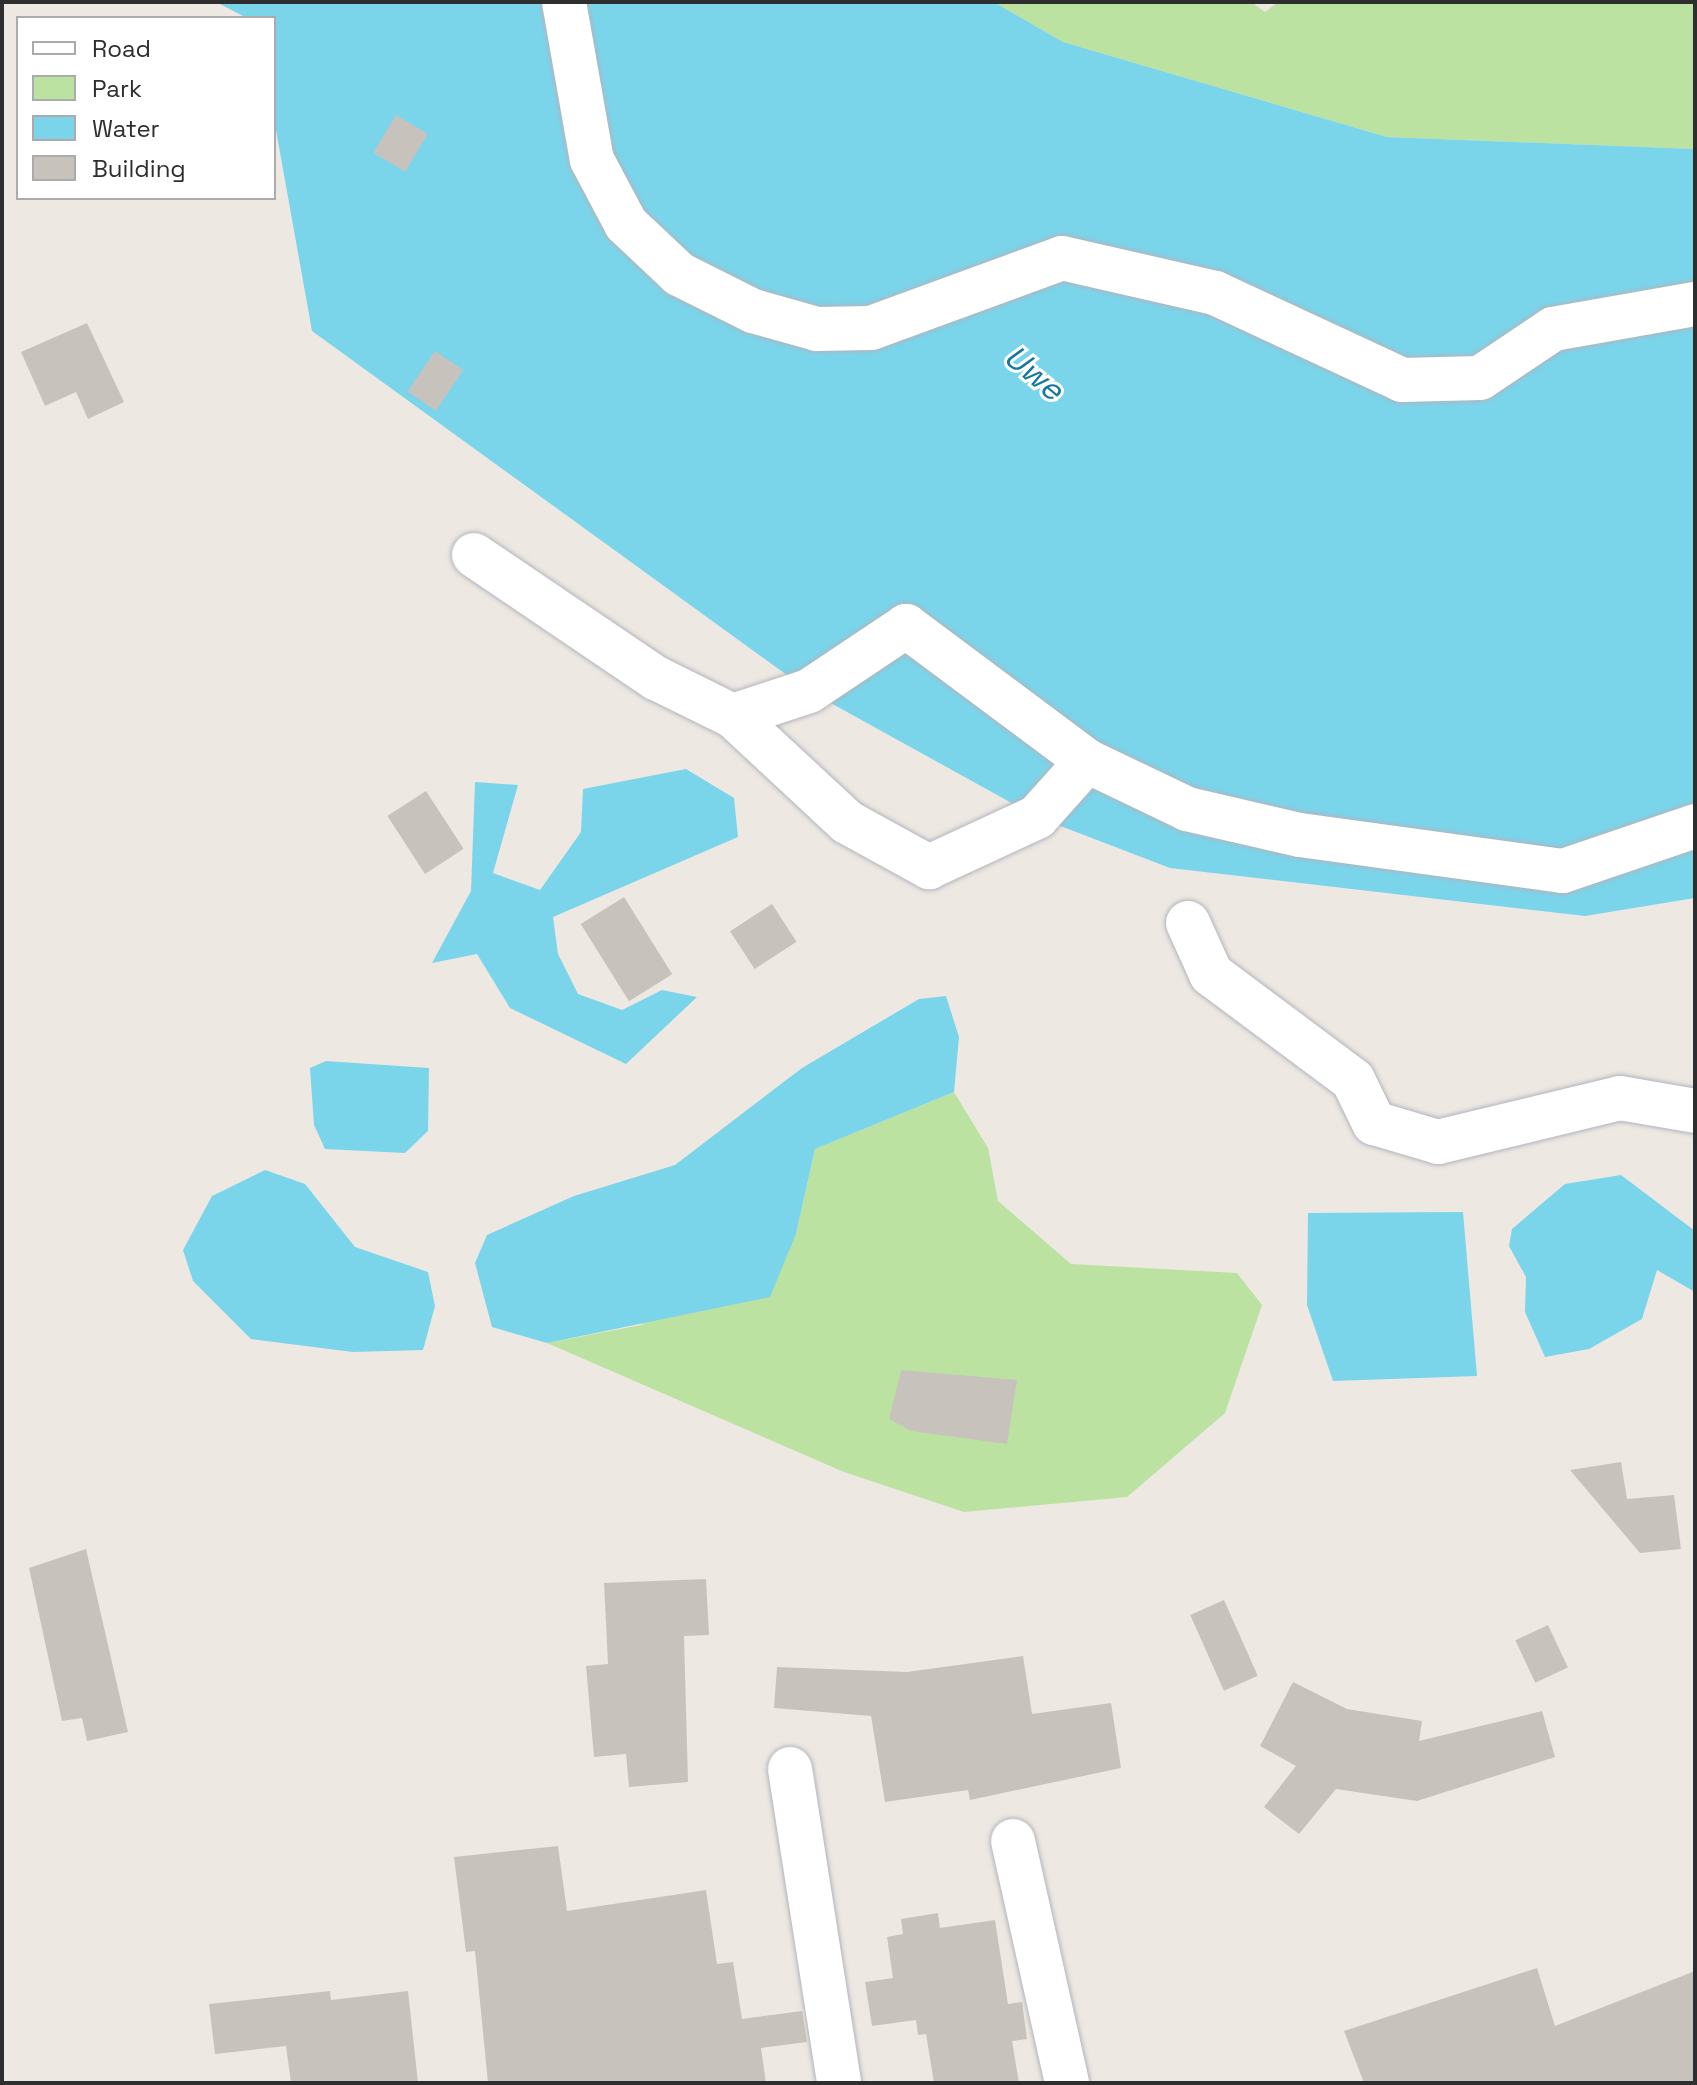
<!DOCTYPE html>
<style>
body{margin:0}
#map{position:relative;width:1697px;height:2085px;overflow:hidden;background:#eee8e2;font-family:"Space Grotesk",sans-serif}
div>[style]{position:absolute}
.green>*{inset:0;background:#bce2a1}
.water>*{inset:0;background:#7ad5eb}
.building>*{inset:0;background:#c7c3bc;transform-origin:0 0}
.roads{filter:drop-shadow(0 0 2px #b2b5bd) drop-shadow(0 0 2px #b2b5bd)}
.minor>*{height:44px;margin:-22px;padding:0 22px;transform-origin:22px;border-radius:22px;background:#fff}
span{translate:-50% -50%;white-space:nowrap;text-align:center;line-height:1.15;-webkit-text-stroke:6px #fff;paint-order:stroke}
.water-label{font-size:32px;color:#13789c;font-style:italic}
.frame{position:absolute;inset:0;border:4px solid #2e2e2e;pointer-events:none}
.legend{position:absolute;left:16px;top:16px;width:260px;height:184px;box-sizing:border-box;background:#fff;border:2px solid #ababab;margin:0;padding:10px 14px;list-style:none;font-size:24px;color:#2e2e2e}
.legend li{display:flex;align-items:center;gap:16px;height:40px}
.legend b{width:40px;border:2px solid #ababab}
</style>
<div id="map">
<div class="green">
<div style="clip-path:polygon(994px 2px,1251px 2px,1265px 12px,1278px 2px,1695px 2px,1695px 149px,1387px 137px,1063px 42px)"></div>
<div style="clip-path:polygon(954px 1092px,988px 1148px,998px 1201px,1071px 1264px,1237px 1273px,1262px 1305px,1225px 1413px,1127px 1497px,964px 1512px,844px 1472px,547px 1343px,641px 1325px,796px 1234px,815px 1149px)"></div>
</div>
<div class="water">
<div style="clip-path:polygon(216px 2px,994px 2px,1063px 42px,1387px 137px,1695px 149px,1695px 898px,1585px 916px,1170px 868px,1037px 817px,809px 691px,312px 331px,274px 119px,274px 18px,247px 18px)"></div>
<div style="clip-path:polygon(686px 769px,734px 798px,738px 837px,553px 917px,558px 954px,578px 994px,622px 1010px,662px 990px,697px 997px,626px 1064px,510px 1008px,477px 954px,432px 963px,471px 891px,475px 782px,518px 785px,493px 873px,540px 890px,581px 832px,583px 789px)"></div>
<div style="clip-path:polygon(946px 996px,959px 1037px,954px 1092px,815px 1149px,796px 1234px,770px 1297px,547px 1343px,492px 1327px,475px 1263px,487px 1235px,574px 1196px,675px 1165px,802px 1068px,919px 999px)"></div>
<div style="clip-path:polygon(326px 1061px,429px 1068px,428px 1131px,405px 1153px,325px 1149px,314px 1125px,310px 1068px)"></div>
<div style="clip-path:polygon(265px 1170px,305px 1184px,355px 1247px,428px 1272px,435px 1306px,423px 1350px,353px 1352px,251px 1339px,193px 1281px,183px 1250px,212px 1196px)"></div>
<div style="clip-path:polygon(1621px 1175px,1695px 1231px,1695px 1292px,1657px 1270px,1642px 1319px,1589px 1349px,1545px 1357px,1525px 1312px,1526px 1277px,1509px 1246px,1512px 1229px,1565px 1184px)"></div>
<div style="clip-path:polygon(1463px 1212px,1477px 1376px,1333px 1381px,1307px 1305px,1308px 1213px)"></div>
</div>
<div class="building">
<div style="left:396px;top:115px;width:37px;height:44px;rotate:31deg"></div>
<div style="clip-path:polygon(87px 323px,124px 402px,88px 419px,76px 392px,45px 406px,21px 352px)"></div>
<div style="left:435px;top:351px;width:34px;height:49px;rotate:34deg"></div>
<div style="left:426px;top:791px;width:69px;height:46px;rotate:57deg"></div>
<div style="left:624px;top:897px;width:91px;height:51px;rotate:58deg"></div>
<div style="left:772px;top:904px;width:45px;height:50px;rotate:57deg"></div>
<div style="clip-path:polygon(901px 1370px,1017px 1380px,1007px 1444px,911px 1431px,889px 1419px)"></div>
<div style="clip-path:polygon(1621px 1462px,1627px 1499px,1674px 1495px,1681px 1549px,1640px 1553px,1570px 1470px)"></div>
<div style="clip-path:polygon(86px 1549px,128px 1732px,87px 1741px,82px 1718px,62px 1721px,29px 1568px)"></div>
<div style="clip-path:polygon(706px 1579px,709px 1635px,684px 1636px,688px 1782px,629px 1787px,626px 1754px,594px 1757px,586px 1666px,608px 1664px,604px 1583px)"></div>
<div style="left:1224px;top:1600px;width:83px;height:37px;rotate:66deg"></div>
<div style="left:1548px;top:1625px;width:47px;height:36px;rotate:65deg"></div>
<div style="clip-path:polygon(1023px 1656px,1032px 1714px,1111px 1703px,1121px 1768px,970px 1800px,968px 1790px,885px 1802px,871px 1716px,774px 1708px,777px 1667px,907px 1672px)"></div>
<div style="clip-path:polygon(1293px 1682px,1347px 1709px,1422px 1721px,1419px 1741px,1542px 1711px,1555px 1757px,1417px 1801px,1336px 1789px,1299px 1834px,1264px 1807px,1296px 1766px,1260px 1746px)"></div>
<div style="clip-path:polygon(558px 1846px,567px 1911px,706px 1890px,717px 1964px,733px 1962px,742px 2019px,802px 2011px,807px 2042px,761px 2048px,766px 2083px,488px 2083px,475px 1951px,466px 1952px,454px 1857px)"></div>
<div style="clip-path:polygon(938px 1913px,940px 1928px,995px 1920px,1008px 2004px,1022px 2002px,1027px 2039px,1012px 2041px,1019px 2083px,934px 2083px,926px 2034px,918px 2035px,916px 2020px,872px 2026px,865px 1982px,893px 1978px,887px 1937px,903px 1934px,901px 1919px)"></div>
<div style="clip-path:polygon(1537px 1968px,1555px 2026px,1695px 1971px,1695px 2083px,1364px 2083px,1344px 2031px)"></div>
<div style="clip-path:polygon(330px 1991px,331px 2000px,408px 1991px,418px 2083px,291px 2083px,286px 2046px,215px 2054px,209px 2004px)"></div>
</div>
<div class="roads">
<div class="minor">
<div style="left:564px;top:2px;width:160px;rotate:80deg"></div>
<div style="left:592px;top:160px;width:72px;rotate:62deg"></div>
<div style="left:626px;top:224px;width:73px;rotate:43.3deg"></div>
<div style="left:679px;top:274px;width:83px;rotate:26.6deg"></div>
<div style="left:753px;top:311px;width:66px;rotate:15.7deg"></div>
<div style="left:817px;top:329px;width:54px;rotate:-1.1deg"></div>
<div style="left:871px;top:328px;width:203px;rotate:-20.1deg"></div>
<div style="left:1062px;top:258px;width:157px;rotate:12.9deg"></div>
<div style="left:1215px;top:293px;width:206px;rotate:24.9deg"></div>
<div style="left:1402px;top:380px;width:78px;rotate:-1.5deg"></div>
<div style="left:1480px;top:378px;width:88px;rotate:-33.9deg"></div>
<div style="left:1553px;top:329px;width:144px;rotate:-10deg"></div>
<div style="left:474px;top:555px;width:220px;rotate:34.1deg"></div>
<div style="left:656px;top:678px;width:86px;rotate:26.3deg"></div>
<div style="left:733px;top:716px;width:156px;rotate:42.9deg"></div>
<div style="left:847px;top:822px;width:94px;rotate:28.8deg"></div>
<div style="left:929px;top:867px;width:119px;rotate:-24.8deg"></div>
<div style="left:1037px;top:817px;width:75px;rotate:-48.2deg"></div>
<div style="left:733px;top:716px;width:80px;rotate:-18.2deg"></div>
<div style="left:809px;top:691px;width:117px;rotate:-33.8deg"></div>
<div style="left:906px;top:626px;width:226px;rotate:36.7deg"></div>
<div style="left:1087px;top:761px;width:111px;rotate:25.6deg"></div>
<div style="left:1187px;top:809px;width:116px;rotate:13deg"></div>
<div style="left:1300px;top:835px;width:265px;rotate:7.8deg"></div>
<div style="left:1563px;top:871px;width:139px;rotate:-18.8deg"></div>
<div style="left:1188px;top:923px;width:56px;rotate:65.7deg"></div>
<div style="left:1211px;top:974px;width:177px;rotate:36.7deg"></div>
<div style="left:1353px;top:1080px;width:48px;rotate:64deg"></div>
<div style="left:1374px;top:1123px;width:67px;rotate:16.5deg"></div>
<div style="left:1438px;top:1142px;width:187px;rotate:-13.6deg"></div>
<div style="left:1620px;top:1098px;width:76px;rotate:9.8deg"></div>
<div style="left:790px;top:1769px;width:318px;rotate:81.1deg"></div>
<div style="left:1013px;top:1841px;width:248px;rotate:77.4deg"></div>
</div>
</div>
<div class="water-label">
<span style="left:1034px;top:373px;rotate:40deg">Uwe</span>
</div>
<div class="frame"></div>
<ul class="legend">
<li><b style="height:10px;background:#fff"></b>Road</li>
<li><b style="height:22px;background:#bce2a1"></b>Park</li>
<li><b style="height:22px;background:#7ad5eb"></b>Water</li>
<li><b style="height:22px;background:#c7c3bc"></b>Building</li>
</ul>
</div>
